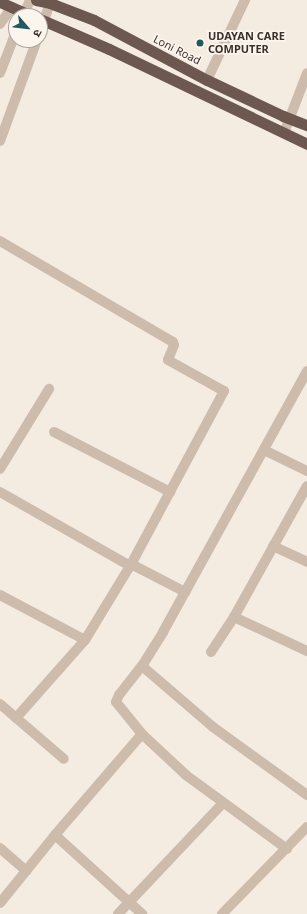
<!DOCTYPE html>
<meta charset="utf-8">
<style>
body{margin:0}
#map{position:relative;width:307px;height:914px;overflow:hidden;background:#f4ebe1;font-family:"Noto Sans","Noto Sans Devanagari",sans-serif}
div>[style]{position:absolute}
.minor>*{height:10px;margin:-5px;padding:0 5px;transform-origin:5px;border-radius:5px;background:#cdbbac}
.trunk>*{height:11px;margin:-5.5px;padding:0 5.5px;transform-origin:5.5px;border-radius:5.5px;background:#6c584f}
.dots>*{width:11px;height:11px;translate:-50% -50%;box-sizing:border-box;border:2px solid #fbf5ee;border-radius:50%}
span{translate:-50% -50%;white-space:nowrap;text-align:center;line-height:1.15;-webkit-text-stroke:3.5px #fbf5ee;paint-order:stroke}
.poi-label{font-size:11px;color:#3b302b;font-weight:700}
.left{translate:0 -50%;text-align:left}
.street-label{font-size:11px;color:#3b302b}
.north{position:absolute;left:8px;top:8px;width:40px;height:40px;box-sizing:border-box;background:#fbf5ee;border:1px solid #aea6a0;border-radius:50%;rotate:118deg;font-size:11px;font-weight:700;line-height:16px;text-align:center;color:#3b302b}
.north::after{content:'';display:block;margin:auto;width:14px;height:18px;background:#1f5a5e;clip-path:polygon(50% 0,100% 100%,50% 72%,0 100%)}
</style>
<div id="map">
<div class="minor">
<div style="left:23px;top:16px;width:17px;rotate:-66deg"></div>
<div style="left:0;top:24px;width:21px;rotate:-55deg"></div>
<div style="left:40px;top:31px;width:33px;rotate:-70deg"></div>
<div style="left:0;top:73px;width:44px;rotate:-68.7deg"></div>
<div style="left:207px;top:80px;width:89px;rotate:-64.6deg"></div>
<div style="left:284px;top:133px;width:64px;rotate:-69deg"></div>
<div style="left:0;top:141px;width:108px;rotate:-69.9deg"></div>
<div style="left:0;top:241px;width:200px;rotate:30.3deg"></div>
<div style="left:173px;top:342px;width:3px;rotate:72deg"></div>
<div style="left:174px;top:345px;width:16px;rotate:112deg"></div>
<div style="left:168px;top:360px;width:64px;rotate:29deg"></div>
<div style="left:224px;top:391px;width:199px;rotate:118.2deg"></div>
<div style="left:130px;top:566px;width:87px;rotate:121.3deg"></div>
<div style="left:85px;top:640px;width:104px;rotate:131.5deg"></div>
<div style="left:54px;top:432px;width:131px;rotate:27.3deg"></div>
<div style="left:264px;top:450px;width:48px;rotate:26deg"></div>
<div style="left:0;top:469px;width:94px;rotate:-58.5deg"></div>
<div style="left:0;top:492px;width:150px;rotate:29.6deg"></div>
<div style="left:130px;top:566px;width:3px;rotate:-18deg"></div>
<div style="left:133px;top:565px;width:59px;rotate:27.4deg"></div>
<div style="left:273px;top:546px;width:38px;rotate:25deg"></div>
<div style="left:0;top:595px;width:96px;rotate:27.9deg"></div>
<div style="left:234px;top:617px;width:81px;rotate:25deg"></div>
<div style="left:211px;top:652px;width:42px;rotate:-56.7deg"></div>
<div style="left:234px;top:617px;width:150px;rotate:-60.9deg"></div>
<div style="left:142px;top:666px;width:94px;rotate:40.7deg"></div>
<div style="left:213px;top:727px;width:116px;rotate:35.9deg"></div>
<div style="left:0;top:704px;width:84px;rotate:40.7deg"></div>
<div style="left:55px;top:835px;width:118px;rotate:42.2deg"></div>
<div style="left:0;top:848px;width:35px;rotate:41deg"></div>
<div style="left:287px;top:849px;width:125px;rotate:-143.8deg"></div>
<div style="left:186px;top:775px;width:60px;rotate:-137deg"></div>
<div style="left:142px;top:734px;width:41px;rotate:-129.1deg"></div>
<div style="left:116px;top:702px;width:8px;rotate:-67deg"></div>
<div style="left:119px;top:695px;width:37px;rotate:-52deg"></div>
<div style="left:142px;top:666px;width:40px;rotate:-58deg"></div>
<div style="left:163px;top:632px;width:298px;rotate:-61.1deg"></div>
<div style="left:0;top:903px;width:87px;rotate:-51deg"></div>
<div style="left:55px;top:835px;width:133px;rotate:-49.3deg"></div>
<div style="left:118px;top:914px;width:153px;rotate:-46.6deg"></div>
<div style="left:222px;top:914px;width:122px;rotate:-45.7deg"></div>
</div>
<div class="trunk">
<div style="left:36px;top:0;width:14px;rotate:12deg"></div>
<div style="left:50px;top:3px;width:47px;rotate:21.1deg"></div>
<div style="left:94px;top:20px;width:128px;rotate:28deg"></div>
<div style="left:207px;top:80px;width:84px;rotate:25.3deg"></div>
<div style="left:283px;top:116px;width:26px;rotate:21deg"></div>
<div style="left:0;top:2px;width:34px;rotate:24deg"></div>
<div style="left:40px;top:19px;width:75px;rotate:23.5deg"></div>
<div style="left:109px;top:49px;width:220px;rotate:25.6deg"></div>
</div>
<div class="dots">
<div style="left:200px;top:43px;background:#1f5a5e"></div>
</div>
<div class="poi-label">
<span class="left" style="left:208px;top:43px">UDAYAN CARE<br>COMPUTER</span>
</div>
<div class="street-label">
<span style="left:177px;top:50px;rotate:27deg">Loni Road</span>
</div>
<div class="north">उ</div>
</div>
